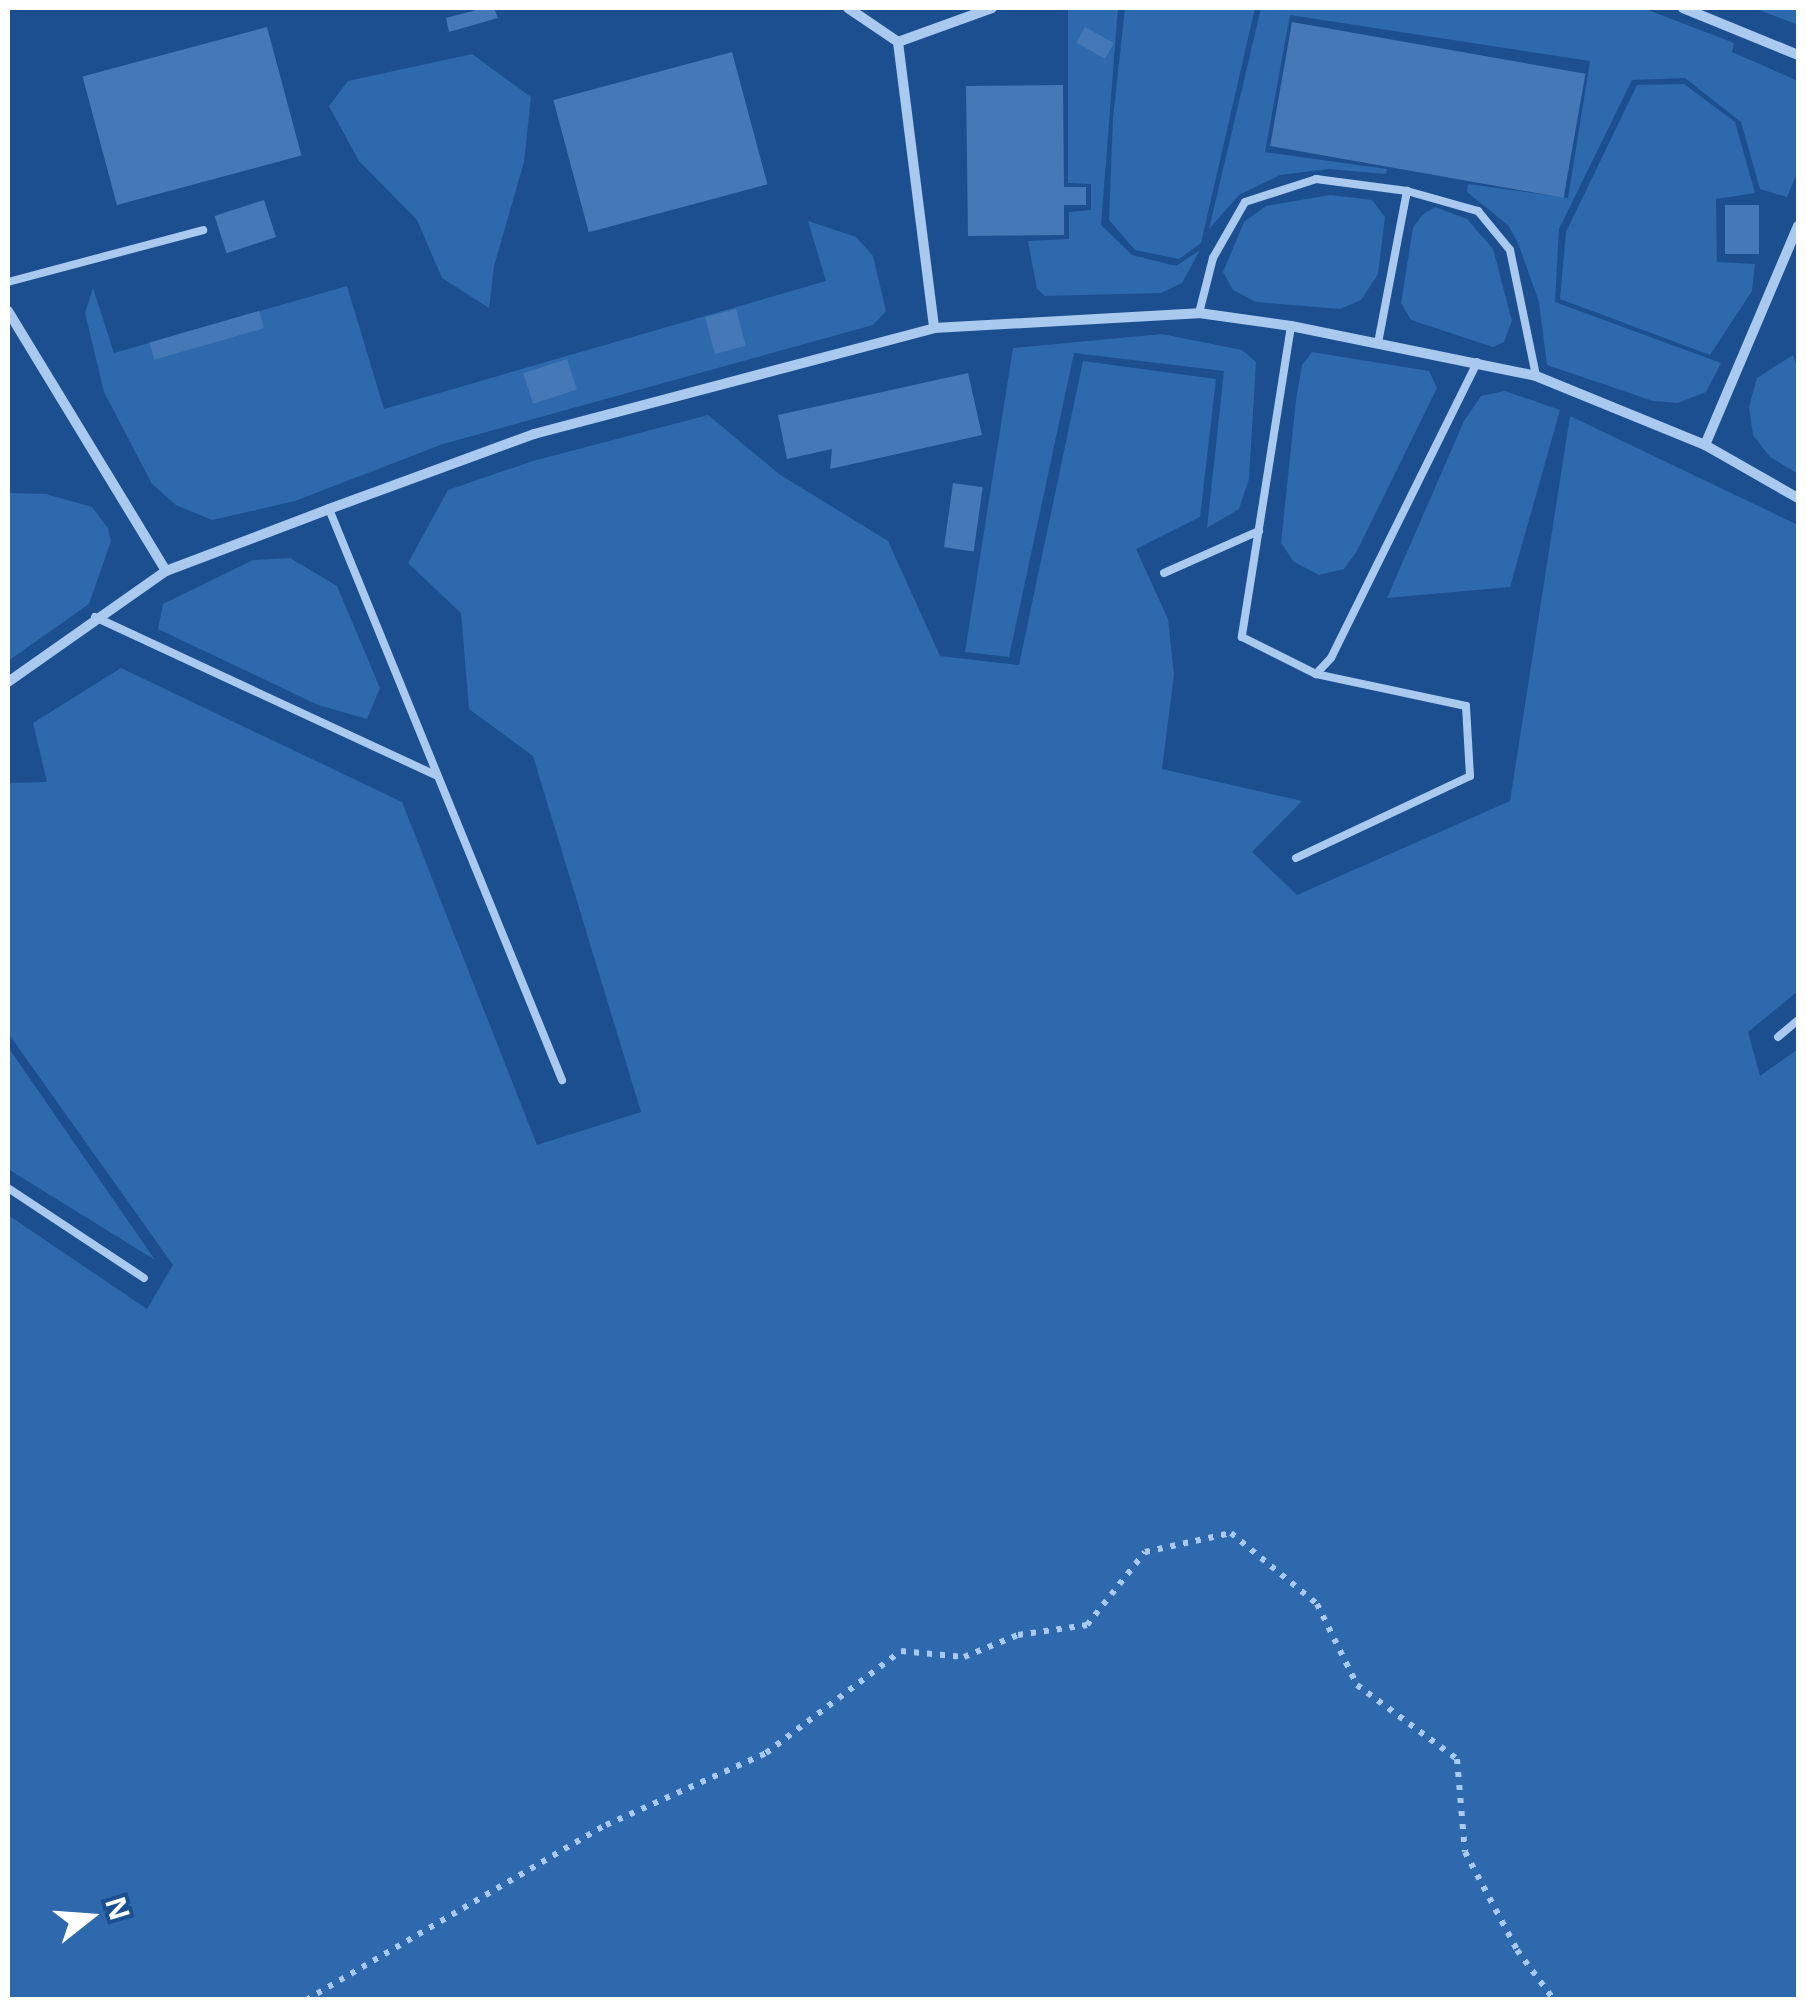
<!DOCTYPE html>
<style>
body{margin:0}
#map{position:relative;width:1806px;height:2007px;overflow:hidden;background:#1b4f8f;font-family:"Noto Sans",sans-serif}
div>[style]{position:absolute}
.green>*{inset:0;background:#2e69ad}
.building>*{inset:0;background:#4478b7;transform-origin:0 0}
.path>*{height:6px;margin-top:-3px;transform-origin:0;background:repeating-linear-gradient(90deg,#a9c9ee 0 5px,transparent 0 13px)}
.service>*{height:8px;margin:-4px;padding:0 4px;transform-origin:4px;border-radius:4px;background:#a9c9ee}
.minor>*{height:10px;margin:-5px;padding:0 5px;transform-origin:5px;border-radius:5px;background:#a9c9ee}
span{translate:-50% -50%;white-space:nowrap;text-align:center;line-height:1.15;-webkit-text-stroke:9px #1b4f8f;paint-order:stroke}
.frame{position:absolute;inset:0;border:10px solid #fff;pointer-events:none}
.north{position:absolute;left:40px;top:1867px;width:100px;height:100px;-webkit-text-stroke:8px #1b4f8f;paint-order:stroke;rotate:73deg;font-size:28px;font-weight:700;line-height:40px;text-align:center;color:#fff}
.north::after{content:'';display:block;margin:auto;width:35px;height:45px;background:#fff;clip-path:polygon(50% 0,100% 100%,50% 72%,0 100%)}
</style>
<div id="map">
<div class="green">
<div style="clip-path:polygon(1068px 8px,1118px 8px,1101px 225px,1132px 255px,1176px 266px,1200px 250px,1182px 283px,1161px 293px,1045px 296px,1037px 289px,1028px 241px,1069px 239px,1069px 212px,1091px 210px,1091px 184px,1068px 183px)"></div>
<div style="clip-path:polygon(1125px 8px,1255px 8px,1201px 243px,1179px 259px,1135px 250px,1109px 220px,1113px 118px)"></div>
<div style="clip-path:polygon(1261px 8px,1643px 8px,1734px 43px,1732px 52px,1798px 81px,1798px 171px,1787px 197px,1760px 189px,1741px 122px,1685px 78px,1632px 80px,1559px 229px,1555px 302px,1721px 363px,1706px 392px,1678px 403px,1653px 401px,1547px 365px,1539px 302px,1518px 243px,1508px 225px,1467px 192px,1468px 184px,1568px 198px,1590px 61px,1290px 15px,1265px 152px,1387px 169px,1386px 174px,1328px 169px,1280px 175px,1239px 195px,1209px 229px)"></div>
<div style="clip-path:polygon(1754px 8px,1798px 8px,1798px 25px)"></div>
<div style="clip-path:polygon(472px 54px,531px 97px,524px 162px,494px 266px,489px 308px,442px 278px,417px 220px,359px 161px,329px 106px,348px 81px)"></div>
<div style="clip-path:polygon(1684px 84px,1735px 122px,1755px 193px,1716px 199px,1717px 262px,1755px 264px,1752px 291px,1710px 355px,1560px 299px,1566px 232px,1637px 85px)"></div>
<div style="clip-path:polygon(1330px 195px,1372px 200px,1385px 217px,1378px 274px,1361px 300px,1340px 309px,1256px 302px,1233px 290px,1223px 272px,1244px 222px,1266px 206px)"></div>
<div style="clip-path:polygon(1435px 207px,1467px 219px,1493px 249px,1512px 321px,1504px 342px,1493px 347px,1411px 320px,1401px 303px,1413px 228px,1422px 215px)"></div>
<div style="clip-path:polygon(808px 221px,856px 237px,873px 256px,886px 311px,873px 325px,443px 444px,295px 501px,212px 520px,176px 505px,152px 484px,104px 392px,85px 313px,93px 288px,114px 353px,347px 286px,384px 409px,826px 281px)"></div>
<div style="clip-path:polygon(1162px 334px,1242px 350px,1256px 362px,1249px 479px,1239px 509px,1207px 528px,1224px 371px,1074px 353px,1009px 657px,965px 652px,1013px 348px)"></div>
<div style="clip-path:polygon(1312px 352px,1429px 371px,1437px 388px,1357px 551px,1344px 569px,1319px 575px,1294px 562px,1281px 543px,1296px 400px,1302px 365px)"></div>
<div style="clip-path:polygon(1793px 355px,1798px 370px,1798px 474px,1770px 457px,1753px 435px,1749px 407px,1757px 378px)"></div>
<div style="clip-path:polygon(1083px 361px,1216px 379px,1200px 517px,1136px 549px,1168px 619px,1174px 675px,1162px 769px,1302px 801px,1252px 852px,1297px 895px,1510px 801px,1570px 416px,1798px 525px,1798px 991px,1748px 1032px,1760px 1076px,1798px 1049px,1798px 1999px,8px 1999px,8px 1215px,147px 1309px,173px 1265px,8px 1033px,8px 783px,47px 782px,33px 723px,121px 668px,402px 802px,537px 1145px,641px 1112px,533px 756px,469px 709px,461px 613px,408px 563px,448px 490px,533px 461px,708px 415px,779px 474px,888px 541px,940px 656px,1019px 665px)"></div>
<div style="clip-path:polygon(1505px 391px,1560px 410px,1510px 587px,1387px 598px,1464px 421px,1481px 396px)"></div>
<div style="clip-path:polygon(8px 493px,46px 494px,92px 507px,108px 528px,111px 541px,89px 604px,8px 661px)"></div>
<div style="clip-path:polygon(290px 558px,337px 586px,380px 688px,367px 719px,318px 705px,158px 629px,163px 604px,253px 560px)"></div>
<div style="clip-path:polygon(8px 1047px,155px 1260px,8px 1169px)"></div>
</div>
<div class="building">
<div style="clip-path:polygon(484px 8px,494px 8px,498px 18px,449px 32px,446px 18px)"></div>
<div style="left:1292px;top:22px;width:298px;height:126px;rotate:10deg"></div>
<div style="left:267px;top:27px;width:133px;height:191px;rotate:75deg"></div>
<div style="left:1085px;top:27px;width:33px;height:18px;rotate:29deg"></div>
<div style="left:732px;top:52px;width:137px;height:185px;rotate:75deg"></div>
<div style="clip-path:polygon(1063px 85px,1064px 187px,1086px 187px,1086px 205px,1064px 205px,1064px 235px,968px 236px,966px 86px)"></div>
<div style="left:264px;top:200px;width:39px;height:52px;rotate:72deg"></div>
<div style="left:1759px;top:205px;width:49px;height:34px;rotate:90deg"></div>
<div style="left:736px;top:309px;width:38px;height:32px;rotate:75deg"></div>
<div style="left:259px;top:311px;width:18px;height:114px;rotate:74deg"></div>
<div style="left:567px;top:359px;width:32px;height:46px;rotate:72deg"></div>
<div style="clip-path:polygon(968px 373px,982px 435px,830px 469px,832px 449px,787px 459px,778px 415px)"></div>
<div style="left:953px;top:483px;width:30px;height:65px;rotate:8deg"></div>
</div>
<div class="path">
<div style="left:306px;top:2000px;width:347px;rotate:-30.3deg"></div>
<div style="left:606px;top:1825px;width:175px;rotate:-24.2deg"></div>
<div style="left:766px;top:1753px;width:169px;rotate:-37.1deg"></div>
<div style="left:901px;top:1651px;width:63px;rotate:5.4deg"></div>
<div style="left:964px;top:1657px;width:58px;rotate:-22.2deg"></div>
<div style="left:1018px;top:1635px;width:70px;rotate:-8.2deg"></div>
<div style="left:1087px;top:1625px;width:93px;rotate:-51.5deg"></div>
<div style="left:1145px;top:1552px;width:88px;rotate:-12.5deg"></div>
<div style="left:1231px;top:1533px;width:112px;rotate:39.5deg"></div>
<div style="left:1317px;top:1604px;width:90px;rotate:63.7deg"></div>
<div style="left:1357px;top:1685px;width:124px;rotate:36.5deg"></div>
<div style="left:1457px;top:1759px;width:93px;rotate:85.1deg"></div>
<div style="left:1465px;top:1852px;width:111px;rotate:62deg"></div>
<div style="left:1517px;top:1950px;width:62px;rotate:53.5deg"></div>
</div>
<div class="service">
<div style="left:8px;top:282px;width:202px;rotate:-14.9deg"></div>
<div style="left:1199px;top:313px;width:57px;rotate:-75.7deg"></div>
<div style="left:1213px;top:258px;width:64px;rotate:-60.3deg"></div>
<div style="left:1245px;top:202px;width:75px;rotate:-17.9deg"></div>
<div style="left:1316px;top:179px;width:92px;rotate:7.5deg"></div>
<div style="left:1407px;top:191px;width:74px;rotate:15.7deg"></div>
<div style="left:1478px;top:211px;width:50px;rotate:50.6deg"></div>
<div style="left:1510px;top:250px;width:129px;rotate:78.3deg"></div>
<div style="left:1291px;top:326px;width:315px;rotate:99deg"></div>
<div style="left:1242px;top:637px;width:83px;rotate:26.6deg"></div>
<div style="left:1316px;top:674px;width:22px;rotate:-47deg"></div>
<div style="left:1331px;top:658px;width:330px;rotate:-63.7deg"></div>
<div style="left:1378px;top:343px;width:155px;rotate:-79.2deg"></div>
<div style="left:329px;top:509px;width:617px;rotate:67.8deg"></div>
<div style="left:1164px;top:573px;width:104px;rotate:-23.9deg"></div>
<div style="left:95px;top:617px;width:375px;rotate:24.9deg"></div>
<div style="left:1296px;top:858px;width:192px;rotate:-25.2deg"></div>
<div style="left:1470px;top:776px;width:70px;rotate:-93.3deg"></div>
<div style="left:1466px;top:706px;width:153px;rotate:-168deg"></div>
<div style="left:1778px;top:1037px;width:26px;rotate:-40deg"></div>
<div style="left:8px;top:1188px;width:163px;rotate:33.5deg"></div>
</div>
<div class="minor">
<div style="left:848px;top:8px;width:60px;rotate:34.2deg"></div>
<div style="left:898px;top:42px;width:288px;rotate:82.8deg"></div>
<div style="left:1683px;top:8px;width:124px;rotate:22.2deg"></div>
<div style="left:898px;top:42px;width:100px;rotate:-19.9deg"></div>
<div style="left:8px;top:311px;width:304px;rotate:58.7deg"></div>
<div style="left:1705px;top:445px;width:238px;rotate:-67deg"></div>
<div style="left:8px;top:682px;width:193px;rotate:-35.1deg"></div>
<div style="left:166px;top:571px;width:174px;rotate:-20.8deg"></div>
<div style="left:329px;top:509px;width:218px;rotate:-20.1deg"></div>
<div style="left:534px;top:434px;width:414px;rotate:-14.8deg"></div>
<div style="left:934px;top:328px;width:265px;rotate:-3.2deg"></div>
<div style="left:1199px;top:313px;width:93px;rotate:8deg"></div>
<div style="left:1291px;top:326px;width:250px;rotate:11.5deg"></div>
<div style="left:1536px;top:376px;width:183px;rotate:22.2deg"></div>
<div style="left:1705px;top:445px;width:107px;rotate:29.7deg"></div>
</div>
<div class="frame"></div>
<div class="north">N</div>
</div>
